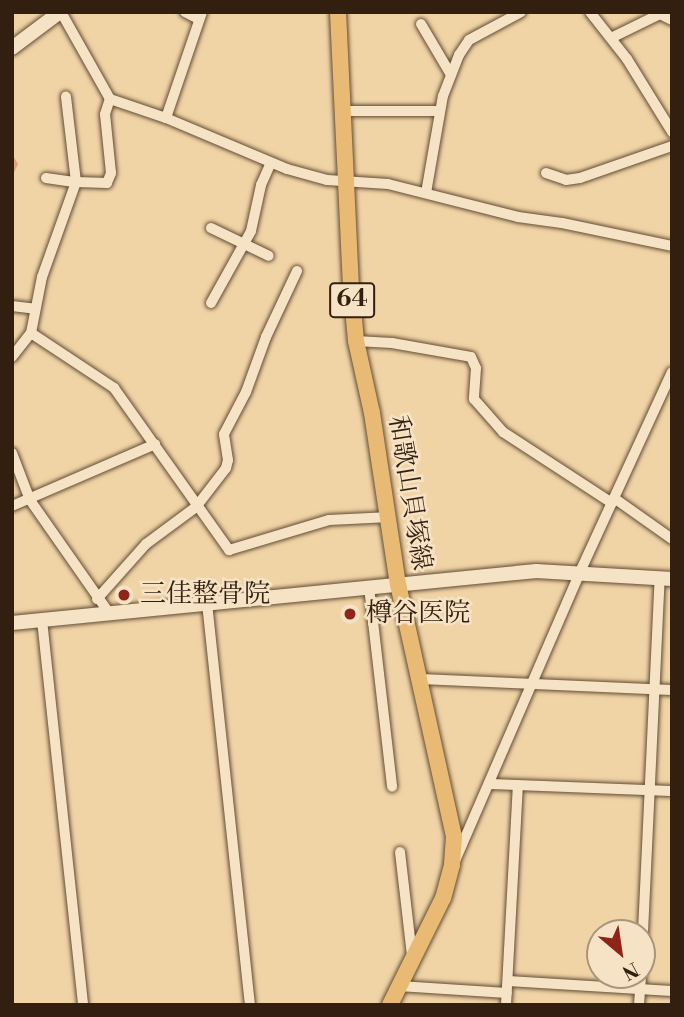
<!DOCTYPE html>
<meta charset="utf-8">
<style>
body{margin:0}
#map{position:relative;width:684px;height:1017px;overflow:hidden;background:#f1d4a6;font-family:"Libre Bodoni","Noto Serif JP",serif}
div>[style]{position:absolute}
.building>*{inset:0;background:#dea284}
.roads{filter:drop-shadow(0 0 2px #624c35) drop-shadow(0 0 2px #624c35)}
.street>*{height:10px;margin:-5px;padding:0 5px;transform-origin:5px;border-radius:5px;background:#f6e3c5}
.secondary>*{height:14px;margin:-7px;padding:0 7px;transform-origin:7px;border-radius:7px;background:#f6e3c5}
.primary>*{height:16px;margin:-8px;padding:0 8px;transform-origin:8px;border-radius:8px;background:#e8ba73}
.dots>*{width:19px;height:19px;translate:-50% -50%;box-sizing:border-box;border:4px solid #f6e3c5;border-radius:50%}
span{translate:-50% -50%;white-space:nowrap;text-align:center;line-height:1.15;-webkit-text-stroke:5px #f6e3c5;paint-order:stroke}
.shield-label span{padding:2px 5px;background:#f6e3c5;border:2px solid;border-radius:5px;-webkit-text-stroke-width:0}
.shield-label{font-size:24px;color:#331f0f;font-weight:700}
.street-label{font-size:26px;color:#331f0f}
.poi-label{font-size:26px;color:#331f0f}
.left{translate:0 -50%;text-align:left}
.frame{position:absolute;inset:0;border:14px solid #331f0f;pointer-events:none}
.north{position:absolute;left:586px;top:919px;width:70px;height:70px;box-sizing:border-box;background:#f6e3c5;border:2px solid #a8957c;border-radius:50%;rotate:151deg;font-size:19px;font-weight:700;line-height:28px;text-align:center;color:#331f0f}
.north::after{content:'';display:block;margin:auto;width:24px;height:32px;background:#8f2418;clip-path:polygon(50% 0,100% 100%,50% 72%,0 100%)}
</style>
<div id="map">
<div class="building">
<div style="clip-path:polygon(12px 154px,18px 164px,12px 177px)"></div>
</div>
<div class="roads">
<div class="street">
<div style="left:61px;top:12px;width:100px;rotate:60.6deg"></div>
<div style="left:110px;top:99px;width:59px;rotate:18.7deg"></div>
<div style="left:166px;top:118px;width:131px;rotate:22.9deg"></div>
<div style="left:287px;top:169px;width:41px;rotate:15.4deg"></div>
<div style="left:327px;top:180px;width:61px;rotate:3.8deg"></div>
<div style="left:388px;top:184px;width:134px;rotate:14.2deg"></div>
<div style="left:518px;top:217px;width:44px;rotate:7.8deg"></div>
<div style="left:562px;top:223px;width:112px;rotate:11.8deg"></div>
<div style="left:185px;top:12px;width:16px;rotate:27deg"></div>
<div style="left:590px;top:12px;width:60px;rotate:51.8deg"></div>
<div style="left:627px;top:59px;width:86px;rotate:58.3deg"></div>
<div style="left:421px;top:24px;width:59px;rotate:59.5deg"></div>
<div style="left:611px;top:38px;width:55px;rotate:-26.1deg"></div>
<div style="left:660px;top:14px;width:13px;rotate:27deg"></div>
<div style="left:343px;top:111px;width:97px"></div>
<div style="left:166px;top:118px;width:112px;rotate:-71.2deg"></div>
<div style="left:546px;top:173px;width:21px;rotate:19deg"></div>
<div style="left:566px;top:180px;width:14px;rotate:-8deg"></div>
<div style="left:580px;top:178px;width:97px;rotate:-19.2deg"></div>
<div style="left:46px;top:178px;width:30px;rotate:8deg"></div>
<div style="left:76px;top:182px;width:86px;rotate:-96.7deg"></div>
<div style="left:426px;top:193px;width:98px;rotate:-80.1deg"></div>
<div style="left:443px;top:96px;width:44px;rotate:-68.7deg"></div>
<div style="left:459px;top:55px;width:18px;rotate:-56deg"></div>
<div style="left:469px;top:40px;width:59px;rotate:-28.3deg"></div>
<div style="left:211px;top:228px;width:64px;rotate:25.8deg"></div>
<div style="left:211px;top:303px;width:82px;rotate:-60.9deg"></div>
<div style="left:251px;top:231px;width:47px;rotate:-77.7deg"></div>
<div style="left:261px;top:185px;width:24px;rotate:-66deg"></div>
<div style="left:12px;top:306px;width:23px;rotate:7deg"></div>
<div style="left:31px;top:333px;width:100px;rotate:33.5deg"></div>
<div style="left:114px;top:388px;width:199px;rotate:54.6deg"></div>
<div style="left:229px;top:550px;width:104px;rotate:-16.7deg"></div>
<div style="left:329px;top:520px;width:61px;rotate:-2.8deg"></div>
<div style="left:356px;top:341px;width:36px;rotate:3deg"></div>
<div style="left:392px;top:343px;width:80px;rotate:10deg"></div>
<div style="left:471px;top:357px;width:12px;rotate:66deg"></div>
<div style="left:476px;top:368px;width:31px;rotate:94deg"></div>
<div style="left:474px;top:399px;width:44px;rotate:48.7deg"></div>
<div style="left:503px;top:432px;width:130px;rotate:33.1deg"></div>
<div style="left:12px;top:357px;width:31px;rotate:-52deg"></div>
<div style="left:31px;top:333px;width:57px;rotate:-78.9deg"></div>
<div style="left:42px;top:277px;width:101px;rotate:-70.3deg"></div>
<div style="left:76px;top:182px;width:31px;rotate:2deg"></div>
<div style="left:107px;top:183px;width:11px;rotate:-68deg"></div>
<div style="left:111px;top:173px;width:59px;rotate:-95.8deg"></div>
<div style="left:105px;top:114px;width:16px;rotate:-72deg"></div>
<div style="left:12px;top:453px;width:50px;rotate:69deg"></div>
<div style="left:30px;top:500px;width:138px;rotate:55deg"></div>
<div style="left:614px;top:498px;width:71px;rotate:35.3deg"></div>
<div style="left:12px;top:506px;width:156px;rotate:-23.4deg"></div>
<div style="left:369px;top:587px;width:201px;rotate:83.4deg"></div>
<div style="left:97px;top:599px;width:74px;rotate:-48.3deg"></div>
<div style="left:146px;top:544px;width:62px;rotate:-36.5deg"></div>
<div style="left:196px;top:507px;width:49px;rotate:-52.4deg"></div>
<div style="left:226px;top:468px;width:8px;rotate:-76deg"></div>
<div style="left:228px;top:460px;width:26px;rotate:-99deg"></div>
<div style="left:224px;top:434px;width:47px;rotate:-62.4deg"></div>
<div style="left:246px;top:392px;width:59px;rotate:-70deg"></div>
<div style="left:266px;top:337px;width:73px;rotate:-64.8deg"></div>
<div style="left:207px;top:603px;width:404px;rotate:83.9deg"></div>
<div style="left:42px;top:620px;width:387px;rotate:83.9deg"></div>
<div style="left:420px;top:679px;width:252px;rotate:2.5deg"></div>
<div style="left:490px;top:784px;width:182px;rotate:2.2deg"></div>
<div style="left:400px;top:852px;width:105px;rotate:83.4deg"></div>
<div style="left:455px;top:861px;width:313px;rotate:-66.6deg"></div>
<div style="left:579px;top:574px;width:222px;rotate:-65.3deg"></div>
<div style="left:642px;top:953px;width:375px;rotate:-87.3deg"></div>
<div style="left:508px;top:981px;width:164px;rotate:3.5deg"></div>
<div style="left:399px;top:986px;width:108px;rotate:3.7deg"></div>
<div style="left:506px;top:1005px;width:220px;rotate:-86.9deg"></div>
<div style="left:639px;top:1005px;width:30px;rotate:-86deg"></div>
</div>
<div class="secondary">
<div style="left:12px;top:48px;width:60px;rotate:-36.9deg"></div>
<div style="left:12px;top:623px;width:527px;rotate:-5.67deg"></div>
<div style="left:536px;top:571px;width:136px;rotate:3.4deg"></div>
</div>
<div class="primary">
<div style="left:338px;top:12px;width:274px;rotate:87.3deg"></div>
<div style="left:351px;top:286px;width:55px;rotate:84.8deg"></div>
<div style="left:356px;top:341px;width:74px;rotate:77.5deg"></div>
<div style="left:372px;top:413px;width:173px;rotate:81.4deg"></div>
<div style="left:398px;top:584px;width:258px;rotate:77.5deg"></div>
<div style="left:454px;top:836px;width:29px;rotate:94deg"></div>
<div style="left:452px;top:865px;width:34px;rotate:105deg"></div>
<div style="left:443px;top:898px;width:119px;rotate:116.4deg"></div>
</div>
</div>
<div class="dots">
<div style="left:124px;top:595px;background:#8f2418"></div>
<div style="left:350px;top:614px;background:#8f2418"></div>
</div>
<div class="shield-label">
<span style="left:352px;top:300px">64</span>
</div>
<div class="street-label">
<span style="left:409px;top:493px;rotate:81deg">和歌山貝塚線</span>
</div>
<div class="poi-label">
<span class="left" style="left:140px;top:595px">三佳整骨院</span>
<span class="left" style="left:366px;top:614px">樽谷医院</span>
</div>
<div class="frame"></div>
<div class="north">N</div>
</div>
